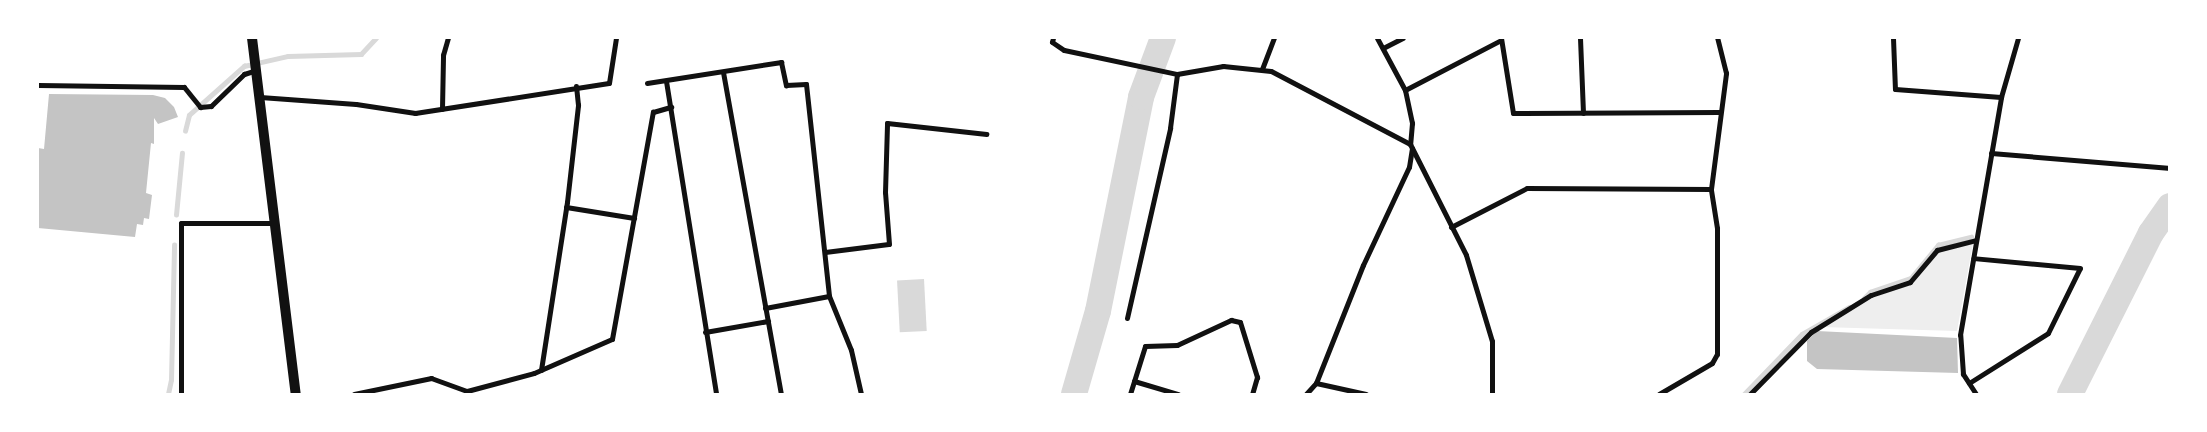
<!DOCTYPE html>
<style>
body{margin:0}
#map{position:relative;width:2207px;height:432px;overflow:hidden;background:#fff;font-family:Lato,sans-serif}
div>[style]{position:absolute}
.green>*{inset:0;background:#eee}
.water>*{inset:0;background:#d9d9d9;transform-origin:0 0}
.stream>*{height:4.5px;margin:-2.25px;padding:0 2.25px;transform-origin:2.25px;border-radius:2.25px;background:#d9d9d9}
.river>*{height:26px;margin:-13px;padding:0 13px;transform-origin:13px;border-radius:13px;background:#d9d9d9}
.building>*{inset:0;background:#c4c4c4}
.minor>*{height:5px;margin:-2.5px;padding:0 2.5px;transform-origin:2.5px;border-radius:2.5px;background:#111}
.primary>*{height:10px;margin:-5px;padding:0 5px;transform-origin:5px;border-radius:5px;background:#111}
span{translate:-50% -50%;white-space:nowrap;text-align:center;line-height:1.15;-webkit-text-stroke:4px #fff;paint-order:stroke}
.frame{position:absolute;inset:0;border:39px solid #fff;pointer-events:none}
</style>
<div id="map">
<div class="green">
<div style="clip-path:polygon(1973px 243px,1957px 331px,1821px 327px,1873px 297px,1910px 285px,1939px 252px)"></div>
</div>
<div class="water">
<div style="left:924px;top:279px;width:52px;height:27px;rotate:87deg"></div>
</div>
<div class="stream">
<div style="left:185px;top:131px;width:16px;rotate:-76deg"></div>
<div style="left:189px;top:115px;width:74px;rotate:-41.7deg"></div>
<div style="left:244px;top:66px;width:45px;rotate:-12.8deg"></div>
<div style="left:288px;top:56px;width:73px;rotate:-1.6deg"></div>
<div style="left:361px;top:54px;width:22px;rotate:-47deg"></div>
<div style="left:176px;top:215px;width:62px;rotate:-84.5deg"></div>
<div style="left:1864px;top:298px;width:8px;rotate:-45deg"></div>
<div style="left:1870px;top:292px;width:43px;rotate:-18.9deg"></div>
<div style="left:1911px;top:278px;width:43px;rotate:-50.7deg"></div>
<div style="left:1938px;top:245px;width:34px;rotate:-14deg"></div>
<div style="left:168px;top:394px;width:14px;rotate:-78deg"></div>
<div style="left:171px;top:380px;width:135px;rotate:-88.7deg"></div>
<div style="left:1744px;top:394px;width:83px;rotate:-46deg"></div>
<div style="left:1802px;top:334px;width:54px;rotate:-29.9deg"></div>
</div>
<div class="river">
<div style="left:1074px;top:394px;width:86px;rotate:-73.9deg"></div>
<div style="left:1098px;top:311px;width:218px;rotate:-78.6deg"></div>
<div style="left:1141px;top:97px;width:63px;rotate:-69.6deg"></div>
<div style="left:2070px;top:394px;width:180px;rotate:-63.3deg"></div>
<div style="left:2151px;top:233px;width:33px;rotate:-55deg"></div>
</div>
<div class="building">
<div style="clip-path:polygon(49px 94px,153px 95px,165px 98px,174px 107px,178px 117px,158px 124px,154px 118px,154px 144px,151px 143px,146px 193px,152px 195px,149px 219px,144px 218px,143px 225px,137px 224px,135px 237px,38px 228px,38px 148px,44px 149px)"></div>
<div style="clip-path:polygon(1817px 331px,1957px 338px,1958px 373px,1817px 369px,1807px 361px,1807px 341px)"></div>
</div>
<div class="minor">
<div style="left:1053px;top:38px;width:4px;rotate:104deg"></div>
<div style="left:1052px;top:42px;width:14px;rotate:34deg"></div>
<div style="left:1064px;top:50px;width:116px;rotate:12deg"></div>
<div style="left:1177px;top:74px;width:47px;rotate:-9.9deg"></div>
<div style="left:1223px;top:66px;width:48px;rotate:5.9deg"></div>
<div style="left:1271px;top:71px;width:157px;rotate:27.7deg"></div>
<div style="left:1377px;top:38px;width:59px;rotate:61.7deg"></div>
<div style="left:1405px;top:90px;width:34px;rotate:78deg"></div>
<div style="left:1412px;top:123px;width:21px;rotate:95deg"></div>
<div style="left:1410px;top:144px;width:124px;rotate:63.2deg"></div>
<div style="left:1466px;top:255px;width:90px;rotate:73.2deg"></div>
<div style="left:1492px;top:341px;width:53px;rotate:90deg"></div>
<div style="left:1501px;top:38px;width:76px;rotate:80.9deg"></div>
<div style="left:1513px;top:113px;width:206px;rotate:-0.3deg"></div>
<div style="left:1580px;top:38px;width:75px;rotate:87.7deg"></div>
<div style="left:1893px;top:38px;width:51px;rotate:87.8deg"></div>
<div style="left:1895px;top:89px;width:106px;rotate:4.3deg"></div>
<div style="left:1383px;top:48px;width:22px;rotate:-27deg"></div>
<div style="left:1262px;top:69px;width:33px;rotate:-69deg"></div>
<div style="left:723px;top:72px;width:327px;rotate:79.8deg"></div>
<div style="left:666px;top:81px;width:317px;rotate:80.9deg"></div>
<div style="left:647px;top:83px;width:136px;rotate:-8.9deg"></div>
<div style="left:781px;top:62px;width:24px;rotate:78deg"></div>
<div style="left:786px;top:85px;width:20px;rotate:-3deg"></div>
<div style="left:806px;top:84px;width:213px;rotate:83.8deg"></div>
<div style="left:829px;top:296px;width:58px;rotate:67.8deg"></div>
<div style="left:851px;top:350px;width:45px;rotate:77.2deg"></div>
<div style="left:38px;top:85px;width:146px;rotate:0.8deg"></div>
<div style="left:184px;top:87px;width:26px;rotate:51deg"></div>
<div style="left:200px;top:107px;width:11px;rotate:-5deg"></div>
<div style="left:211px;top:106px;width:46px;rotate:-44.1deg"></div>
<div style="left:244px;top:74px;width:13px;rotate:-18deg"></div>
<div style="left:1405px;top:90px;width:108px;rotate:-27.5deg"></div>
<div style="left:260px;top:97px;width:96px;rotate:4.2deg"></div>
<div style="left:356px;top:104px;width:60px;rotate:8.7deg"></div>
<div style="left:415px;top:113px;width:196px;rotate:-8.8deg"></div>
<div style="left:609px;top:83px;width:46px;rotate:-81.2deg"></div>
<div style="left:442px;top:109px;width:54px;rotate:-88.9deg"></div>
<div style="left:443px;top:55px;width:18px;rotate:-74deg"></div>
<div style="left:1991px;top:153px;width:180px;rotate:4.8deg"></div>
<div style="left:566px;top:207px;width:69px;rotate:9.2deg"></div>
<div style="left:1451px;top:227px;width:85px;rotate:-27.2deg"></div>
<div style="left:1527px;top:188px;width:184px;rotate:0.3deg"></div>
<div style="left:825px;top:252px;width:64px;rotate:-7.1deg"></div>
<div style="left:889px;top:244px;width:52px;rotate:-94.4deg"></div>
<div style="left:885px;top:192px;width:69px;rotate:-88.3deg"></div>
<div style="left:887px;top:123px;width:100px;rotate:6.3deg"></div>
<div style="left:765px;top:308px;width:65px;rotate:-10.6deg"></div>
<div style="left:1127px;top:318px;width:195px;rotate:-77.2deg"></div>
<div style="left:1170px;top:128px;width:54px;rotate:-82.6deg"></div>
<div style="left:705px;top:332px;width:64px;rotate:-9.9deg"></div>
<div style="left:541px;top:370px;width:170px;rotate:-81.2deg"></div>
<div style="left:567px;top:202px;width:98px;rotate:-83.5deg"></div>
<div style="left:578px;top:105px;width:19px;rotate:-96deg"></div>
<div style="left:1134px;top:381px;width:46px;rotate:16.5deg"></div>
<div style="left:1316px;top:383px;width:51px;rotate:12.4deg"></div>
<div style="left:1969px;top:383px;width:93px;rotate:-32.3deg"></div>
<div style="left:2048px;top:333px;width:72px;rotate:-63.8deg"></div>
<div style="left:2080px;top:268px;width:107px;rotate:-174.7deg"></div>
<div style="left:181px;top:394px;width:171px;rotate:-90deg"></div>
<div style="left:181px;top:223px;width:92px"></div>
<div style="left:354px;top:394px;width:79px;rotate:-11.7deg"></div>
<div style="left:431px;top:378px;width:38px;rotate:20deg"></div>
<div style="left:467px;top:391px;width:69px;rotate:-15deg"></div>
<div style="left:534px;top:373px;width:85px;rotate:-23.6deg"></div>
<div style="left:612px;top:339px;width:231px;rotate:-79.8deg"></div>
<div style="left:653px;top:112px;width:19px;rotate:-16deg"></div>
<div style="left:1130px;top:394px;width:50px;rotate:-72.6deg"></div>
<div style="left:1145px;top:346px;width:32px;rotate:-2deg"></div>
<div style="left:1177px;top:345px;width:60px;rotate:-24.8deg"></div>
<div style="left:1231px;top:320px;width:9px;rotate:13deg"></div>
<div style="left:1240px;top:322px;width:58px;rotate:72.8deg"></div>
<div style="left:1257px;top:377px;width:18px;rotate:106deg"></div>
<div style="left:1306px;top:394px;width:15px;rotate:-48deg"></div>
<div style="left:1316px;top:383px;width:127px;rotate:-68.3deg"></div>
<div style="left:1363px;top:265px;width:108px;rotate:-64.9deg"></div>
<div style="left:1409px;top:167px;width:19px;rotate:-81deg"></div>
<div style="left:1659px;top:394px;width:61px;rotate:-30.3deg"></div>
<div style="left:1712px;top:363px;width:10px;rotate:-61deg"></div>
<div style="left:1717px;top:354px;width:126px;rotate:-90deg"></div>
<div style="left:1717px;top:228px;width:39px;rotate:-99deg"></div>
<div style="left:1711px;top:189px;width:117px;rotate:-82.6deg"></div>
<div style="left:1726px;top:73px;width:36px;rotate:-104deg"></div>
<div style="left:1750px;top:394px;width:87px;rotate:-45.5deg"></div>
<div style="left:1811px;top:332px;width:70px;rotate:-31.7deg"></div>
<div style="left:1871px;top:295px;width:41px;rotate:-18.4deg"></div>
<div style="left:1910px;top:282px;width:42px;rotate:-49.8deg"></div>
<div style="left:1937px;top:250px;width:40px;rotate:-14.4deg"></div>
<div style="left:1976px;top:394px;width:24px;rotate:-123deg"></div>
<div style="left:1963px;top:374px;width:39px;rotate:-94deg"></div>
<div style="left:1960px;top:335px;width:242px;rotate:-80.2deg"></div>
<div style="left:2001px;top:97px;width:61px;rotate:-73.9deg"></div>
</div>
<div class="primary">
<div style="left:252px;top:38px;width:359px;rotate:83deg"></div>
</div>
<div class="frame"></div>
</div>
